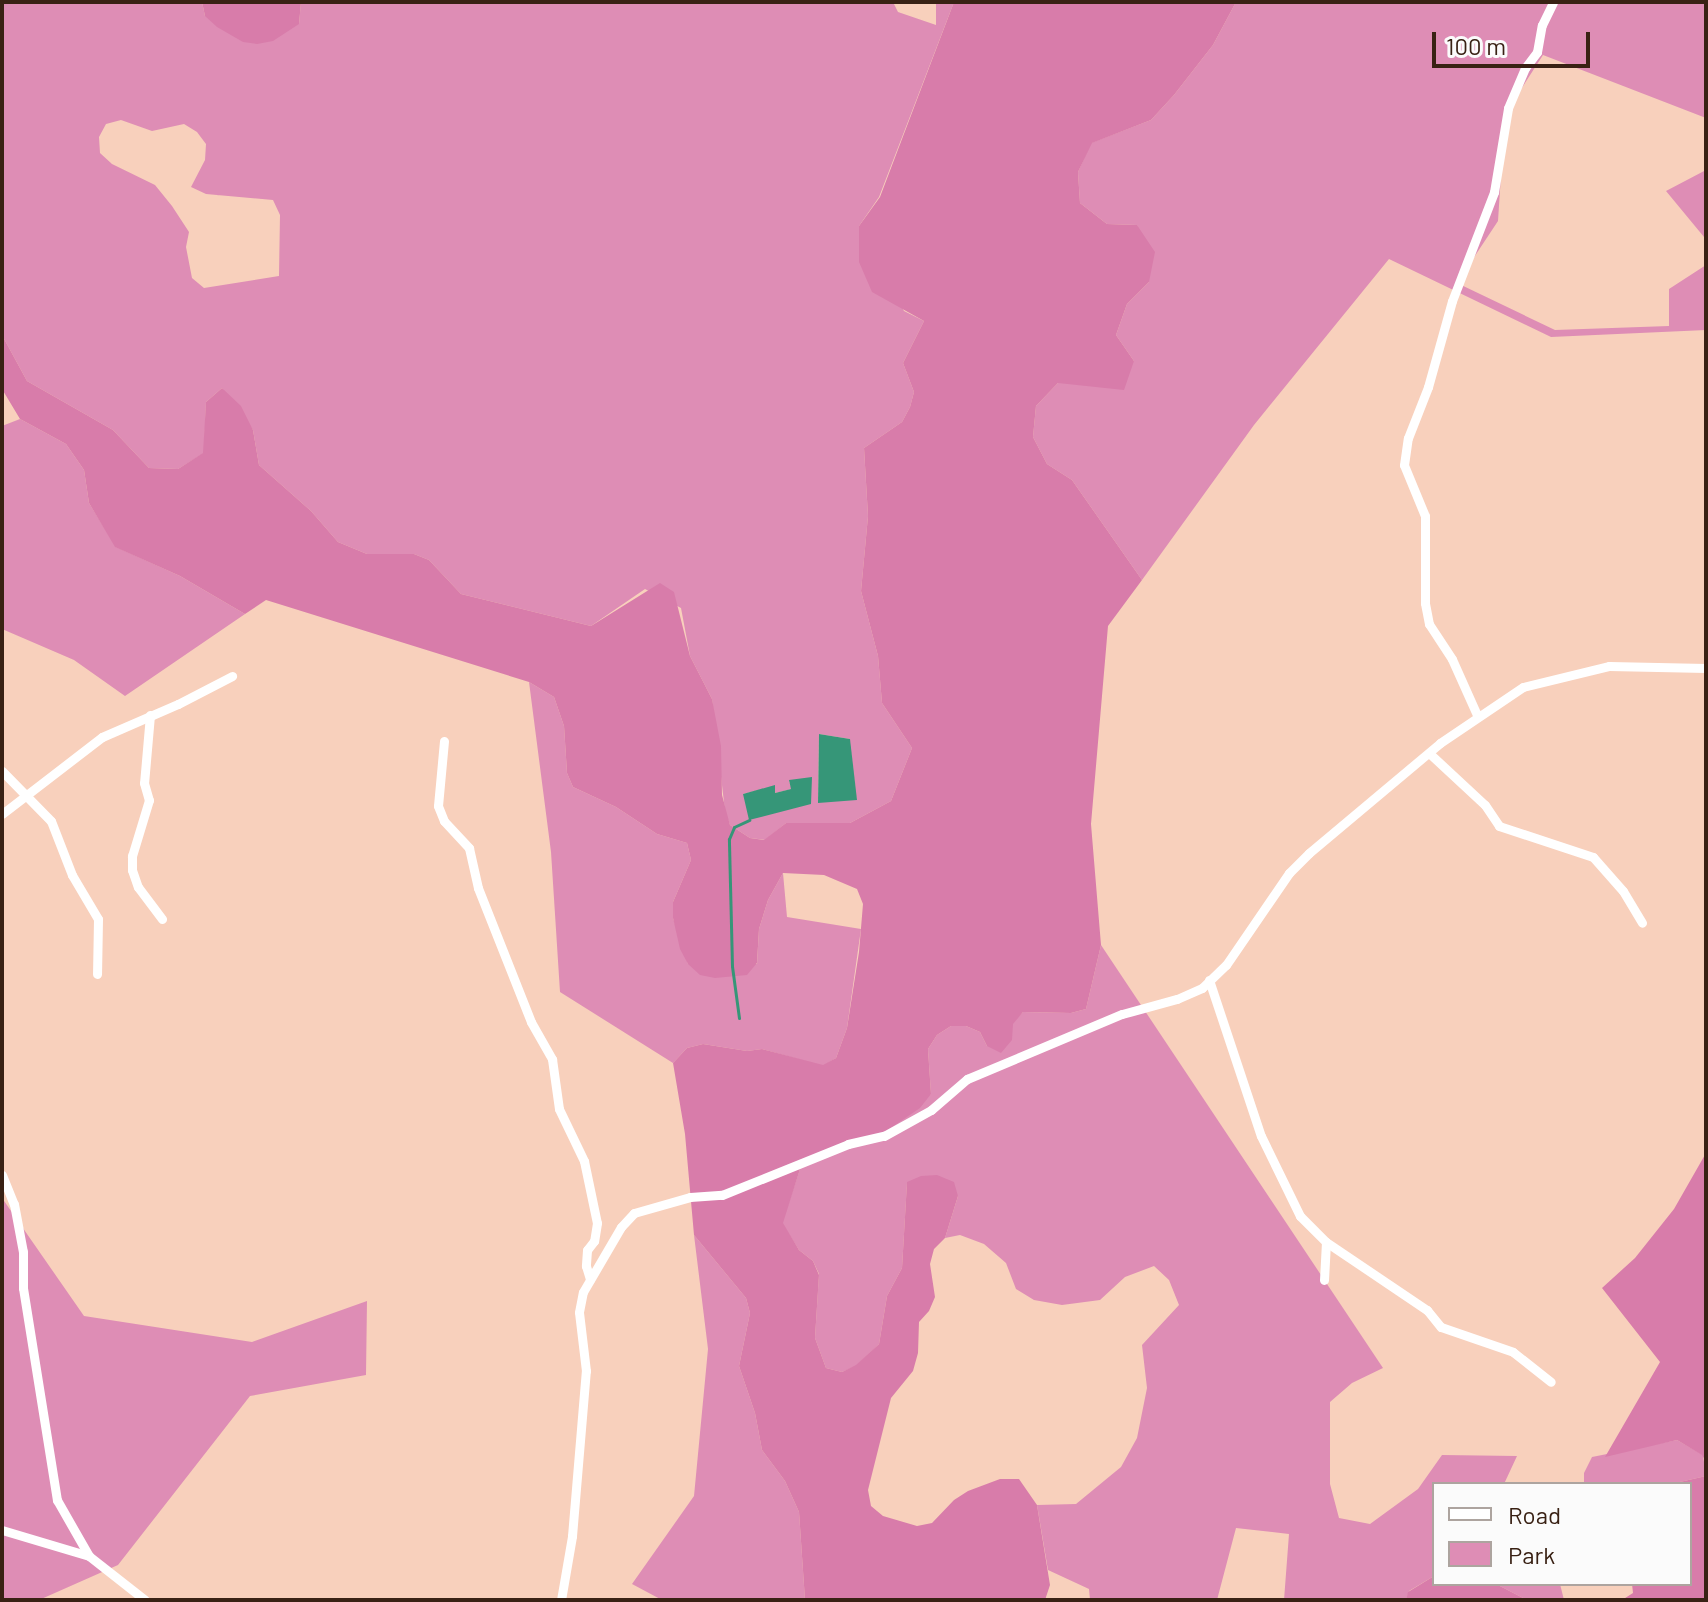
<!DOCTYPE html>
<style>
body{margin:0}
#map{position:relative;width:1708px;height:1602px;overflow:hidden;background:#f8d0bc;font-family:Barlow,sans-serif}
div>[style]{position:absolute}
.green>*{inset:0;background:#de8db5}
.forest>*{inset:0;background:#d87caa}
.water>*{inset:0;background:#369678}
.stream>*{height:3px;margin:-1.5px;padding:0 1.5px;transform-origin:1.5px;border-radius:1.5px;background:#369678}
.street>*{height:9px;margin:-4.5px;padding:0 4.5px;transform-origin:4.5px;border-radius:4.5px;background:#fff}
span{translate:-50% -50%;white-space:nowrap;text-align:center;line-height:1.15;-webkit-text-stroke:6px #fbfbfb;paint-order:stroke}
.frame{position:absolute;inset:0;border:4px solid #392114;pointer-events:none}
.legend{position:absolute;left:1432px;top:1482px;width:260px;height:104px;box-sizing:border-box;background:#fbfbfb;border:2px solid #ada49f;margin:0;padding:10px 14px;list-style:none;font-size:24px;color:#392114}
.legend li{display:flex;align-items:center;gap:16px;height:40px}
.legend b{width:40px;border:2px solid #ada49f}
.scale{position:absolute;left:1432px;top:32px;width:158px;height:36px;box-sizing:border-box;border:4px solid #392114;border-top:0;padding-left:10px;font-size:24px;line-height:28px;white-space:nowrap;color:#392114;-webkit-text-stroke:6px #fbfbfb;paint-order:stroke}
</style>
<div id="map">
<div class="green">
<div style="clip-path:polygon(evenodd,2px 2px,202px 2px,205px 16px,299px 24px,301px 2px,893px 2px,898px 12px,936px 25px,936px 2px,954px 2px,879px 197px,859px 226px,904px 311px,924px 321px,903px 363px,914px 392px,910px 407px,902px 422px,864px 448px,868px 516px,861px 591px,878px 656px,882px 703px,912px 748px,891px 801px,850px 823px,786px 823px,765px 840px,750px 838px,730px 825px,725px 811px,712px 699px,690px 656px,681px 608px,645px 589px,591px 626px,461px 594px,429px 560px,414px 554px,367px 554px,338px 542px,311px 511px,259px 465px,253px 430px,222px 388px,206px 402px,204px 453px,178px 469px,149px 468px,113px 430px,27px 381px,2px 335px,2px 2px,121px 120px,152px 131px,184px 124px,197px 132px,206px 144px,205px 160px,191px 187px,206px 194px,273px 200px,280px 215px,279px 276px,204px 288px,192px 278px,186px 247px,189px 232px,172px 206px,155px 185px,112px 164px,100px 153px,99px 137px,106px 124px,121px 120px,2px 2px,819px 734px,850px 739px,818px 803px,818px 802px,819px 734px,2px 2px,789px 781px,811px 804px,743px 794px,775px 786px,775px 793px,792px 789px,789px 781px)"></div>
<div style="clip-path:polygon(1236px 2px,1706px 2px,1706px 118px,1543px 55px,1505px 114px,1498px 221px,1457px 283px,1555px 330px,1669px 326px,1669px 289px,1706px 265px,1706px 330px,1551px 337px,1389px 259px,1254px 425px,1142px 580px,1072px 480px,1047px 464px,1033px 437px,1036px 406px,1058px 383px,1134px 361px,1116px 335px,1127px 304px,1149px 282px,1137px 225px,1107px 224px,1080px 203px,1078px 172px,1091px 143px,1151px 120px,1174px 95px,1213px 45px)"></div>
<div style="clip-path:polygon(1706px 170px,1706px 245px,1704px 237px,1666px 191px)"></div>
<div style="clip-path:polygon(20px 419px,66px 444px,84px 470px,89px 503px,116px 547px,180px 576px,245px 614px,125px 696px,74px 660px,2px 629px,2px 426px)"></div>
<div style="clip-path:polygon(529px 682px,554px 697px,564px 726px,567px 773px,573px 787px,616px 807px,657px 834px,687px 843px,691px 860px,673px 902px,673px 918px,688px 964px,757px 964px,759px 929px,768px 900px,783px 873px,787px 917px,861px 929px,847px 1028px,836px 1058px,823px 1066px,762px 1049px,747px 1051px,703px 1044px,687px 1048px,673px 1063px,560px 992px,551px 852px)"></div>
<div style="clip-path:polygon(1101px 945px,1383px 1368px,1352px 1383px,1330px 1402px,1330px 1484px,1339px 1518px,1370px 1524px,1418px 1489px,1442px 1455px,1517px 1456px,1504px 1484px,1434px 1484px,1434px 1576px,1409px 1591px,1406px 1600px,1284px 1600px,1289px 1534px,1236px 1528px,1217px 1600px,1090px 1600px,1089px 1589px,1048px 1570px,1037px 1505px,1076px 1504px,1121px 1467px,1137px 1438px,1147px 1388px,1142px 1345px,1179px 1305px,1169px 1280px,1154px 1266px,1125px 1277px,1100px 1300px,1062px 1305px,1034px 1300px,1016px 1289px,1006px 1263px,984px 1244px,960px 1235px,945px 1238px,958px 1196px,907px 1183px,902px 1268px,887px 1296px,879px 1344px,856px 1366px,842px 1372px,826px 1368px,815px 1338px,819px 1274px,813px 1261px,799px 1250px,782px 1223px,801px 1166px,931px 1094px,928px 1049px,937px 1035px,951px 1026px,966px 1026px,980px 1032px,987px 1046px,1023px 1012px,1071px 1013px,1086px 1009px)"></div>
<div style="clip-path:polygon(2px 1198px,84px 1316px,252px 1342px,367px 1301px,366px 1375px,250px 1396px,118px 1565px,39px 1600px,2px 1600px)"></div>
<div style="clip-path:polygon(694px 1235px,746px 1298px,750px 1313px,739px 1366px,755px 1413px,762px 1450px,785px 1481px,799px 1512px,805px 1600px,662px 1600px,632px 1584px,694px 1496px,708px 1349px)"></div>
<div style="clip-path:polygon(1677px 1440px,1703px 1455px,1706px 1476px,1671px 1484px,1584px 1484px,1584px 1473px,1592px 1457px)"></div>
<div style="clip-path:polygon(1496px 1584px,1560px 1584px,1564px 1600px,1527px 1600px)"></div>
</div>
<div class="forest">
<div style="clip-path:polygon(202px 2px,301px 2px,299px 24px,273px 41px,257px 44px,243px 42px,217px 27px,205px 16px)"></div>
<div style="clip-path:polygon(954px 2px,1236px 2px,1213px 45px,1174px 95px,1151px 120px,1092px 143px,1078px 172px,1080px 203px,1107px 224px,1137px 225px,1155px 252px,1149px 282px,1127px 304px,1116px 335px,1134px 361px,1124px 390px,1058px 383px,1036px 406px,1033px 437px,1047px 464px,1072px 480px,1142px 580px,1108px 626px,1091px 824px,1101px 945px,1086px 1009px,1071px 1013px,1023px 1012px,1013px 1024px,1012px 1040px,1001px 1053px,987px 1046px,980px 1032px,966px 1026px,951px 1026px,937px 1035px,928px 1049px,931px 1094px,920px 1108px,879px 1136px,801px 1166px,783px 1223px,799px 1250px,813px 1261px,819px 1275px,815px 1338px,826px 1368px,842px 1372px,856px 1365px,879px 1344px,887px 1296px,902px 1268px,907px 1182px,921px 1176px,937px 1175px,954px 1182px,958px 1196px,945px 1238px,934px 1249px,930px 1264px,935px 1297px,929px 1311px,919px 1322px,918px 1353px,913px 1371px,891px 1398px,868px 1490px,871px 1506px,883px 1516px,917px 1526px,932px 1523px,954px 1500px,968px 1491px,1000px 1479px,1019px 1479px,1037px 1505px,1050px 1585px,1045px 1600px,805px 1600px,799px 1512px,785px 1481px,762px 1450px,755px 1413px,739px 1366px,750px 1313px,746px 1298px,694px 1235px,685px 1134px,673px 1063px,687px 1048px,703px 1044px,747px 1051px,762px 1049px,823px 1065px,836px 1058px,847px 1028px,859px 952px,863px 904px,857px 889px,824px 875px,783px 873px,768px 900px,759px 929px,757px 963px,747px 975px,715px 978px,700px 975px,688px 964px,680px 949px,673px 918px,673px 902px,691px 860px,687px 843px,657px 834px,616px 807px,573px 787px,567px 773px,564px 726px,554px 697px,529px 682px,266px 600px,245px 614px,180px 576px,115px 547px,89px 503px,84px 470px,66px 444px,20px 419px,2px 389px,2px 335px,27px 381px,113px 430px,149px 468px,178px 469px,203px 453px,206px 402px,222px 388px,241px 406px,253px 430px,259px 465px,311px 511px,338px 542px,367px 554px,414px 554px,429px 560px,461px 594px,591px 626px,660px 583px,674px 592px,690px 656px,712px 699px,721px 746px,722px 795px,730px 825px,750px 838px,764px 840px,786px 823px,850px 823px,891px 801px,912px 748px,882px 703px,878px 656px,861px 591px,868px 516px,864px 448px,902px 422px,910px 407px,914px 392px,903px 363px,924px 321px,872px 292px,859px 262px,859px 226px,880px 197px)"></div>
<div style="clip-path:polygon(1706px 1153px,1706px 1462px,1702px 1455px,1677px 1440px,1605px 1457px,1660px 1362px,1602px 1288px,1635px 1258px,1674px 1209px)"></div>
<div style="clip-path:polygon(1706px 1476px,1706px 1600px,1622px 1600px,1633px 1593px,1632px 1584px,1690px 1584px,1690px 1484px,1671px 1484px)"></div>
<div style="clip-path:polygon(1434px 1576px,1434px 1584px,1496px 1584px,1527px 1600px,1406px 1600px,1408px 1592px)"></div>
</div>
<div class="water">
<div style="clip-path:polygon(819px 734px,850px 739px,857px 800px,818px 803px)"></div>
<div style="clip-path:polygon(812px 777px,811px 804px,749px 820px,743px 794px,775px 785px,775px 793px,791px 789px,789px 780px)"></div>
</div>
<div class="stream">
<div style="left:739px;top:1018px;width:52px;rotate:-97.7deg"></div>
<div style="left:732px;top:966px;width:127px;rotate:-91.4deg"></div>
<div style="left:729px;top:839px;width:13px;rotate:-67deg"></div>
<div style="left:734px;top:827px;width:17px;rotate:-25deg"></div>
</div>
<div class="street">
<div style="left:150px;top:715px;width:68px;rotate:95deg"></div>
<div style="left:144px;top:783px;width:18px;rotate:74deg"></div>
<div style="left:149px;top:800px;width:59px;rotate:106.9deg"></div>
<div style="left:132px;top:856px;width:14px;rotate:90deg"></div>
<div style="left:132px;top:870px;width:18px;rotate:71deg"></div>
<div style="left:138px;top:887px;width:40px;rotate:53deg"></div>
<div style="left:1477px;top:715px;width:61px;rotate:-114.1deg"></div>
<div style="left:1452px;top:659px;width:42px;rotate:-123.3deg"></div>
<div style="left:1429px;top:624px;width:21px;rotate:-101deg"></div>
<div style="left:1425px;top:603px;width:87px;rotate:-90deg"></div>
<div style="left:1425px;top:516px;width:55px;rotate:-112.4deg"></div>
<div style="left:1404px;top:465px;width:27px;rotate:-82deg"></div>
<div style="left:1408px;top:438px;width:55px;rotate:-68.6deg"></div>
<div style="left:1428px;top:387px;width:89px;rotate:-74.4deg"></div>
<div style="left:1452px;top:301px;width:117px;rotate:-68.9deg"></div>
<div style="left:1494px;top:192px;width:85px;rotate:-80.5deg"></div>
<div style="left:1508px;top:108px;width:43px;rotate:-67deg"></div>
<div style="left:1525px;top:68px;width:20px;rotate:-53deg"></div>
<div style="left:1537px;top:52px;width:27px;rotate:-80deg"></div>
<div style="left:1542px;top:25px;width:25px;rotate:-64deg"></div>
<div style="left:444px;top:741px;width:65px;rotate:95.3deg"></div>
<div style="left:438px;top:806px;width:16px;rotate:68deg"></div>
<div style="left:444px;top:821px;width:37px;rotate:47deg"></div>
<div style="left:469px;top:848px;width:41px;rotate:77.3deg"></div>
<div style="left:478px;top:888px;width:144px;rotate:68.4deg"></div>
<div style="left:531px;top:1022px;width:43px;rotate:60.4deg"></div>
<div style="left:552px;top:1059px;width:50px;rotate:82deg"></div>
<div style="left:559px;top:1109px;width:58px;rotate:64.3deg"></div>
<div style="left:584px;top:1161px;width:63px;rotate:78.2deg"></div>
<div style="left:597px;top:1223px;width:18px;rotate:99deg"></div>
<div style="left:594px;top:1241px;width:11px;rotate:128deg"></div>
<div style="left:587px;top:1250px;width:16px;rotate:94deg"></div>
<div style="left:586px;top:1266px;width:14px;rotate:73deg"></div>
<div style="left:1429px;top:753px;width:76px;rotate:42.9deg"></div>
<div style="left:1485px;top:805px;width:25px;rotate:56deg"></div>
<div style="left:1499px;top:826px;width:99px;rotate:18.3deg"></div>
<div style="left:1593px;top:857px;width:45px;rotate:48.6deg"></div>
<div style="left:1623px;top:891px;width:37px;rotate:59deg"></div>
<div style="left:2px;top:771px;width:70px;rotate:45.6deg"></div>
<div style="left:51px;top:821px;width:58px;rotate:68.7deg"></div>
<div style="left:72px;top:875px;width:51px;rotate:59.4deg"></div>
<div style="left:98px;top:919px;width:55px;rotate:91deg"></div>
<div style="left:2px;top:814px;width:126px;rotate:-37.6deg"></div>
<div style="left:102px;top:737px;width:83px;rotate:-23.5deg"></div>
<div style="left:178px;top:704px;width:61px;rotate:-27.4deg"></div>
<div style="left:1209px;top:980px;width:164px;rotate:71.6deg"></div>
<div style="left:1261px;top:1136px;width:89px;rotate:64deg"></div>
<div style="left:1300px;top:1216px;width:37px;rotate:45deg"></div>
<div style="left:1326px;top:1242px;width:122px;rotate:34deg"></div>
<div style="left:1427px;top:1310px;width:22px;rotate:51deg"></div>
<div style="left:1441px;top:1327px;width:76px;rotate:19.1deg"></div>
<div style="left:1513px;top:1352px;width:48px;rotate:38.3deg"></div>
<div style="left:2px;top:1175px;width:31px;rotate:68deg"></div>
<div style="left:14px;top:1204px;width:49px;rotate:79.4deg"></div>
<div style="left:23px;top:1252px;width:36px;rotate:90deg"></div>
<div style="left:23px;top:1288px;width:215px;rotate:80.9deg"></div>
<div style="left:57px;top:1500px;width:64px;rotate:60.3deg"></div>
<div style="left:1324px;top:1280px;width:38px;rotate:-87deg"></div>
<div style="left:2px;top:1530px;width:91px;rotate:16.6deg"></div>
<div style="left:89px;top:1556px;width:71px;rotate:38.2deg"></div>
<div style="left:561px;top:1600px;width:65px;rotate:-80.2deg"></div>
<div style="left:572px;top:1536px;width:166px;rotate:-85.2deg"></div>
<div style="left:586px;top:1371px;width:59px;rotate:-96.8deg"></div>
<div style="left:579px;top:1312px;width:20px;rotate:-79deg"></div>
<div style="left:583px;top:1292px;width:75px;rotate:-59.7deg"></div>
<div style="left:621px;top:1227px;width:19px;rotate:-47deg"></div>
<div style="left:634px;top:1213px;width:58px;rotate:-15.9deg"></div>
<div style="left:690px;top:1197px;width:32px;rotate:-4deg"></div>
<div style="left:722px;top:1195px;width:136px;rotate:-22deg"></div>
<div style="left:848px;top:1144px;width:37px;rotate:-13deg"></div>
<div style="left:884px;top:1136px;width:54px;rotate:-29deg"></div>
<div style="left:931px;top:1110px;width:48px;rotate:-40.7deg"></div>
<div style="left:967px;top:1079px;width:168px;rotate:-22.8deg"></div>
<div style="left:1122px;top:1014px;width:57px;rotate:-15.3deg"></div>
<div style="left:1177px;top:999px;width:27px;rotate:-24deg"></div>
<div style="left:1202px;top:988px;width:33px;rotate:-44deg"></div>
<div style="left:1226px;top:965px;width:112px;rotate:-55.6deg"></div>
<div style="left:1289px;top:873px;width:28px;rotate:-45deg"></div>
<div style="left:1309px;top:853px;width:171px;rotate:-40deg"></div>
<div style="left:1440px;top:743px;width:100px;rotate:-34deg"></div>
<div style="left:1523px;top:687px;width:89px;rotate:-13.7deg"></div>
<div style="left:1609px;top:666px;width:97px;rotate:1.2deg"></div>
</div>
<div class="frame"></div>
<ul class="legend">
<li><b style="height:10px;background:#fff"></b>Road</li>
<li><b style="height:22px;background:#de8db5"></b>Park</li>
</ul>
<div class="scale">100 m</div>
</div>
